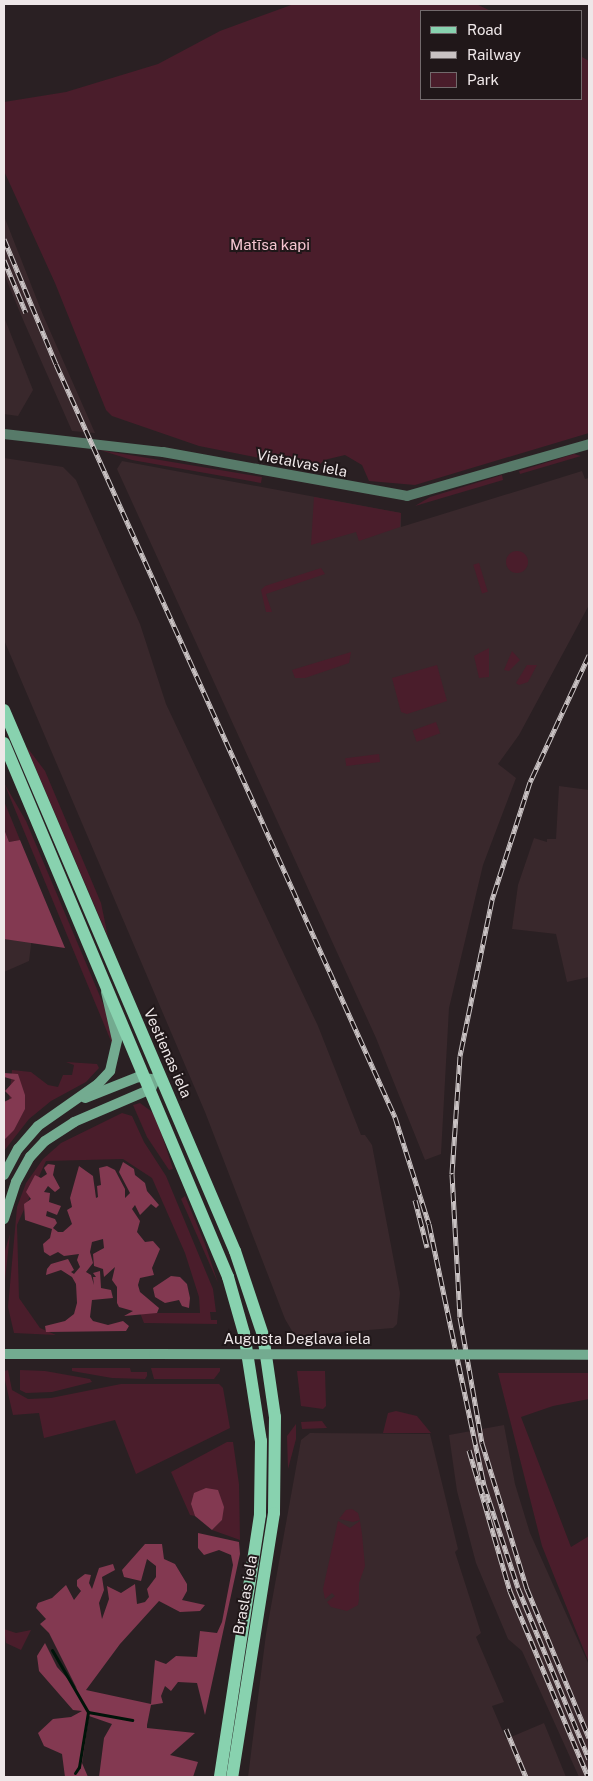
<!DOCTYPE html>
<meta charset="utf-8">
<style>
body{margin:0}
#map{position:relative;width:593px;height:1781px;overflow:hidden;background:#2a2023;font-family:"Public Sans",sans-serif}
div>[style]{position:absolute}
.built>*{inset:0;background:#39282c}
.green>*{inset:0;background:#4a1d2b;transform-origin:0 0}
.round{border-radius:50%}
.forest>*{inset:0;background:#833951}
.stream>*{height:3px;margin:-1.5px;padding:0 1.5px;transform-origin:1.5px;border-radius:1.5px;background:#001409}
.tertiary>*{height:10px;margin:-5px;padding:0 5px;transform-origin:5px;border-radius:5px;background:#577a69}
.secondary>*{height:10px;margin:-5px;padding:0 5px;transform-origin:5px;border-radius:5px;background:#73ab90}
.primary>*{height:12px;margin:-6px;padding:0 6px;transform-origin:6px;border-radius:6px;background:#88d2af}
.rail>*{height:5px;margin-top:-2.5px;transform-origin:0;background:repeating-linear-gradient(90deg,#201719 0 9px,#c9c2c3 0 18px);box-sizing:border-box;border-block:1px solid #c9c2c3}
.secondary-bridge>*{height:10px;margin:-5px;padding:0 5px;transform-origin:5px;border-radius:5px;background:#73ab90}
span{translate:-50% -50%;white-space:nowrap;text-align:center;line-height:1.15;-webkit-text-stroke:4px #201719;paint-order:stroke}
.park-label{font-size:15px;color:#f3c5d0}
.street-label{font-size:15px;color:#eee7e8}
.frame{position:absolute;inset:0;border:5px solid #eee7e8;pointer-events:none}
.legend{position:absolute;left:420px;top:10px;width:162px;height:90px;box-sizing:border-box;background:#201719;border:1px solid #726a6c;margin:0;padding:6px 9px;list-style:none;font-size:15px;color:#eee7e8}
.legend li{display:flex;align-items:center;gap:10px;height:25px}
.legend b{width:25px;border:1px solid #726a6c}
</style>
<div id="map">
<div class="built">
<div style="clip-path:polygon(4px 216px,43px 315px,95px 433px,72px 431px,24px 322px,4px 274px)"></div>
<div style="clip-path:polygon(4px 317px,33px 390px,18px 416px,4px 414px)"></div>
<div style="clip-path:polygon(4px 458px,63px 467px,76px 480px,140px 624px,166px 704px,318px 1026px,361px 1135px,365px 1135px,372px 1145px,400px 1293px,397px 1324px,393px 1328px,295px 1336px,285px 1319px,205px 1112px,4px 640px)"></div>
<div style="clip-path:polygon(122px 461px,401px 513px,401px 527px,582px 471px,585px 479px,589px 478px,589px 605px,519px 735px,498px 764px,516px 778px,483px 865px,449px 1008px,441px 1154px,425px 1160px,376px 1038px,117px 469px)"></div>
<div style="clip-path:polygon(559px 786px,589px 790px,589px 977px,567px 982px,556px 934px,512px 929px,518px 885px,534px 838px,547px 842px,547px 839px,556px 839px)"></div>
<div style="clip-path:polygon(4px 924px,33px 929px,29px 961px,4px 972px)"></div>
<div style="clip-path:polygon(504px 1425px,515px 1484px,530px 1533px,589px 1665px,589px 1777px,579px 1777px,522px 1651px,508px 1639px,476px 1563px,457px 1491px,449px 1435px)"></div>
<div style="clip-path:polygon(310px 1433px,430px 1434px,458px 1549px,455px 1552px,481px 1633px,476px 1637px,504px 1702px,492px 1706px,506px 1739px,544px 1723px,566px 1777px,248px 1777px,266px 1634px,301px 1440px)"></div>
</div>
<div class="green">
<div style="clip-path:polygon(294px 4px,476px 4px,491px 11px,422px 11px,422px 99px,582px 99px,582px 57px,589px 61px,589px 433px,415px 485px,369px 481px,362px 465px,345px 455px,324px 460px,315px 469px,199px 446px,112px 416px,106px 410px,55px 283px,4px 171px,4px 102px,66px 92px,158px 64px,220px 31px)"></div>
<div style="clip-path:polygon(100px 450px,262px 477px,261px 483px,132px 460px)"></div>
<div style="clip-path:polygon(574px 454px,581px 456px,520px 474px,519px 471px)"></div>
<div style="clip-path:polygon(502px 475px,503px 480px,415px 506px,430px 497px)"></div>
<div style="clip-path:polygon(314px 497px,401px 513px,400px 527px,359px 541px,356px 532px,311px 545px)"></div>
<div class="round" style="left:506px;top:551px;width:22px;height:22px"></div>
<div style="left:479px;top:563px;width:30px;height:6px;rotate:73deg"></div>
<div style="clip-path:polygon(321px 568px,325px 574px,266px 594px,272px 612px,266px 612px,261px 590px,265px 586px)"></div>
<div style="clip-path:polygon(489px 648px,489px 677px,479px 678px,474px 656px)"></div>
<div style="clip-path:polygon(512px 651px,520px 660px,509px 671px,504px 670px)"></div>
<div style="clip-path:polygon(351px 652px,349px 663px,305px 678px,295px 678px,292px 670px)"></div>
<div style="clip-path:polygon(437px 665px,447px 701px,407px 714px,401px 712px,392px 678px)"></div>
<div style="clip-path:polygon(527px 665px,537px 665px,528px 682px,519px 685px,516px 683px)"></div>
<div style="left:436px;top:722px;width:12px;height:25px;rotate:70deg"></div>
<div style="clip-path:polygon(26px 746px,45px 771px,101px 903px,108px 937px)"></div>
<div style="left:379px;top:754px;width:8px;height:34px;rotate:83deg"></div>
<div style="clip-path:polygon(4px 783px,26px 821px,110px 1020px,113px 1046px)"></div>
<div style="clip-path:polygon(4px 801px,20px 840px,9px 842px,4px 829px)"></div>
<div style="clip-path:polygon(66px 1062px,97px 1064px,99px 1068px,86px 1082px,51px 1101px,29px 1119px,4px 1151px,12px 1070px,31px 1072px,48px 1085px,58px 1087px,63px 1075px,72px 1075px,74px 1065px)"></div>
<div style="clip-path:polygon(140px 1103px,155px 1114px,173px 1169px,169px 1170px,147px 1137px,133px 1105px)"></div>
<div style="clip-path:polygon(122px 1113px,132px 1116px,144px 1142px,166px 1176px,213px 1289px,216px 1312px,210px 1312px,211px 1320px,217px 1320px,217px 1324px,144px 1323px,140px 1313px,200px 1313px,199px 1297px,185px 1253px,152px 1178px,123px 1159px,46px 1161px,17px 1225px,19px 1298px,40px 1328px,56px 1335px,14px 1333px,8px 1307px,17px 1207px,26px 1183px,43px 1159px,61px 1143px)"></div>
<div style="clip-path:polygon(185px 1196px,205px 1244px,218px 1283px,181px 1199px)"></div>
<div style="clip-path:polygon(10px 1234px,5px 1280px,4px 1303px,4px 1254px)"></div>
<div style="clip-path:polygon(72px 1368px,130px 1368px,131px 1372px,147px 1372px,147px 1376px,145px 1379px,112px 1378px,72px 1371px)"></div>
<div style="clip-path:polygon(151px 1368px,220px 1368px,220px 1371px,214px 1379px,154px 1379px)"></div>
<div style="clip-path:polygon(8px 1370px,12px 1390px,28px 1399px,51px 1398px,121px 1384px,219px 1384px,223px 1388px,230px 1428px,136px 1474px,115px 1420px,44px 1438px,39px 1413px,13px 1415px,4px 1376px,4px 1371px)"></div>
<div style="clip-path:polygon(20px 1370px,45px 1371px,90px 1379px,92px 1382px,52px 1392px,26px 1393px,20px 1390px)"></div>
<div style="clip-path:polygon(297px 1371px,325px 1371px,326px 1406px,323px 1409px,301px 1406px)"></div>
<div style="clip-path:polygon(498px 1373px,589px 1373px,589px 1399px,553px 1406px,521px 1417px,571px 1547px,589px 1536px,589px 1663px,542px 1546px)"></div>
<div style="clip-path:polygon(396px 1411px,417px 1416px,431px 1433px,383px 1433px,388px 1413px)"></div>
<div style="clip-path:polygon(322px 1421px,327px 1428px,302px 1429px,301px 1422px)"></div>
<div style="clip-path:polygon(296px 1424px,296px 1439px,288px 1469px,287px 1436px)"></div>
<div style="clip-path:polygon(227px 1442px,233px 1442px,239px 1484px,240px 1540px,212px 1530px,222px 1520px,191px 1504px,195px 1516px,190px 1515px,171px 1472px)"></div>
<div style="clip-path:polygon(352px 1509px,358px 1513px,360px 1520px,353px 1522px,339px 1519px,346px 1510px)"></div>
<div style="clip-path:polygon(338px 1521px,350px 1528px,360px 1521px,362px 1534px,365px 1566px,359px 1583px,359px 1599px,358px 1605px,347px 1611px,331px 1607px,327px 1602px,335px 1596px,332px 1593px,325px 1599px,323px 1589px)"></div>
<div style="clip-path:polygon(4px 1629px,16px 1633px,31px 1630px,21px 1650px,6px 1643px)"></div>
</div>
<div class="forest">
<div style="clip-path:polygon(4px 829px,9px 842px,20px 840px,65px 948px,4px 939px)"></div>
<div style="clip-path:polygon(4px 1073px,18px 1074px,25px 1095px,25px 1109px,14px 1130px,4px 1140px,4px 1102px,12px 1098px,5px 1091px,15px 1080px,4px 1077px)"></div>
<div style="clip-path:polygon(123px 1162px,134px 1169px,135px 1175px,145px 1183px,147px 1191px,159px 1205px,156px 1208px,151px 1204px,140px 1215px,135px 1205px,132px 1209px,140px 1221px,137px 1232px,145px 1242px,153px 1241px,160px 1249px,152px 1268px,154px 1275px,140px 1278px,138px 1285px,140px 1292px,159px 1308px,157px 1313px,124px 1316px,133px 1311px,119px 1307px,117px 1303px,117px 1287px,112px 1280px,115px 1267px,104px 1277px,103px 1269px,94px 1266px,93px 1254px,104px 1248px,103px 1239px,92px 1242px,90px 1252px,93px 1263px,86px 1272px,91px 1275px,94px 1285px,93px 1277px,96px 1277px,93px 1273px,100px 1271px,101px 1288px,111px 1290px,113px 1298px,92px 1300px,90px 1317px,93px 1321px,108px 1325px,123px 1321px,129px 1326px,126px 1331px,46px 1332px,45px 1326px,65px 1321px,74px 1314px,77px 1303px,76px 1284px,72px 1277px,61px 1270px,46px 1275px,47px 1269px,51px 1264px,68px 1259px,74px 1270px,71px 1272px,74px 1274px,80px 1267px,77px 1260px,79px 1254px,64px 1256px,58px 1252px,50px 1256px,44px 1252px,43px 1244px,50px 1238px,52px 1229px,25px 1220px,24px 1204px,31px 1199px,26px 1192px,35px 1175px,41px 1178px,47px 1174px,44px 1168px,48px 1164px,55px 1165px,53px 1175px,60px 1188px,55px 1192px,48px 1186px,44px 1192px,50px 1193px,49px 1202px,61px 1206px,57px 1215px,47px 1211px,46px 1216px,55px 1219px,57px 1223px,53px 1228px,58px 1232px,63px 1232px,72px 1224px,67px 1210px,72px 1207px,70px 1198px,79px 1166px,93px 1176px,96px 1198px,98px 1197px,97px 1186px,101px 1185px,99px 1168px,107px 1166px,115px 1170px,125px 1189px,125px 1198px,130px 1193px,119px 1172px)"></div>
<div style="clip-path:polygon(171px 1276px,180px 1277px,187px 1284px,190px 1298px,189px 1308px,182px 1306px,179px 1300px,165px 1303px,155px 1297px,153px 1288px)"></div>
<div style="clip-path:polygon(206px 1488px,218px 1490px,224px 1507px,222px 1520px,212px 1530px,195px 1516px,191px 1504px,194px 1493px)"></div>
<div style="clip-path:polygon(198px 1533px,239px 1542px,240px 1554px,205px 1715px,197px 1683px,178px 1682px,171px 1691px,165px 1686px,161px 1696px,163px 1703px,151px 1705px,147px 1725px,147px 1728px,195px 1733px,170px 1755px,198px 1762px,193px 1777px,99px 1777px,104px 1738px,112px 1724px,89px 1716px,82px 1763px,88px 1777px,65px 1777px,62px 1754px,44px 1746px,38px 1733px,53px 1719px,71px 1717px,82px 1711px,73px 1710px,39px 1671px,37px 1656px,45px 1643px,57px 1667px,77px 1689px,49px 1633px,40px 1624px,46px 1619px,36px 1608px,38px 1603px,52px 1598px,66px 1585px,74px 1600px,81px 1591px,77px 1586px,77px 1580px,85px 1574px,91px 1575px,89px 1583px,92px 1589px,99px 1568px,113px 1564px,115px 1570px,102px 1577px,104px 1590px,99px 1603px,102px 1619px,109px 1599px,107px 1586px,121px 1593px,135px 1584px,137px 1604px,145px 1602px,149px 1597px,147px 1589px,156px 1577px,156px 1566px,147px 1559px,141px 1581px,124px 1577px,122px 1570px,145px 1544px,162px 1544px,164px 1559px,175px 1564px,187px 1584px,187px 1591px,182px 1600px,205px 1605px,200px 1611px,180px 1612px,159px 1601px,120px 1644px,86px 1690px,151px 1704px,155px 1660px,166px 1664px,176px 1656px,197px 1657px,200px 1631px,217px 1633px,222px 1622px,233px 1565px,231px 1555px,219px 1550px,204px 1555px,198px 1548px)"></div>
</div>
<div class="stream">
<div style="left:52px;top:1650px;width:72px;rotate:59.9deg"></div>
<div style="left:75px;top:1773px;width:7px;rotate:-56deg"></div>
<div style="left:79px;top:1767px;width:56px;rotate:-80.7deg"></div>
<div style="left:88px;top:1712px;width:45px;rotate:10.3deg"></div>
</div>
<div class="tertiary">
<div style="left:4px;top:434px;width:160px;rotate:6.5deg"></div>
<div style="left:163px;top:452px;width:248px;rotate:10.2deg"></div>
<div style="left:407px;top:496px;width:189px;rotate:-15.9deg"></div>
</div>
<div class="secondary">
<div style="left:85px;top:1098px;width:57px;rotate:-21.6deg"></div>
<div style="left:138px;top:1077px;width:13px;rotate:9deg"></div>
<div style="left:4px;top:1175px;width:30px;rotate:-62deg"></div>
<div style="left:18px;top:1149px;width:30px;rotate:-49deg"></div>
<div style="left:38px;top:1126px;width:73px;rotate:-35deg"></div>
<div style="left:98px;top:1084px;width:18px;rotate:-47deg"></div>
<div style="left:110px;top:1071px;width:32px;rotate:-77deg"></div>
<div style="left:117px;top:1040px;width:49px;rotate:-102.9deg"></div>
<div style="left:4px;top:1219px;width:39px;rotate:-72deg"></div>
<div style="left:16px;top:1182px;width:29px;rotate:-61deg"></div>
<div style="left:30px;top:1157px;width:22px;rotate:-47deg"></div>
<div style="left:45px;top:1141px;width:35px;rotate:-33deg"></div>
<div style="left:74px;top:1122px;width:84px;rotate:-23.2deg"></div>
<div style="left:151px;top:1089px;width:19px;rotate:-65deg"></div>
<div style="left:4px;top:1354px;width:150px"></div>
</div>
<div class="primary">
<div style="left:4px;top:710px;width:588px;rotate:66.88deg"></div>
<div style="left:235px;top:1251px;width:89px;rotate:71.6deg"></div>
<div style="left:263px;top:1335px;width:83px;rotate:81.7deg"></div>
<div style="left:275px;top:1417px;width:96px;rotate:90.6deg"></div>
<div style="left:274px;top:1513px;width:267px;rotate:99deg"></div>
<div style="left:4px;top:743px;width:579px;rotate:67.24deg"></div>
<div style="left:228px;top:1277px;width:58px;rotate:74.1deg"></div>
<div style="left:244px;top:1333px;width:109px;rotate:81.1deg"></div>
<div style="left:261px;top:1441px;width:74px;rotate:90.8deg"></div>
<div style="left:260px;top:1515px;width:265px;rotate:98.7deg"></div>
</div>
<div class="rail">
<div style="left:4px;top:239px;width:135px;rotate:67.4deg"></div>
<div style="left:56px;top:364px;width:826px;rotate:65.76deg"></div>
<div style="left:395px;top:1117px;width:112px;rotate:72.4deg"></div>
<div style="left:429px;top:1224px;width:267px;rotate:78.1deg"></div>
<div style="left:484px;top:1485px;width:108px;rotate:71.7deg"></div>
<div style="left:518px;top:1588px;width:185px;rotate:67.5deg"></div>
<div style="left:4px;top:260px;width:57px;rotate:67.5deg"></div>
<div style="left:589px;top:655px;width:140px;rotate:114.9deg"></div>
<div style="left:530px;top:782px;width:124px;rotate:107.9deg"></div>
<div style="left:492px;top:900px;width:159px;rotate:101.6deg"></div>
<div style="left:460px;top:1056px;width:118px;rotate:93.9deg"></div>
<div style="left:452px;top:1174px;width:143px;rotate:86.8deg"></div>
<div style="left:460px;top:1317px;width:128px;rotate:80.1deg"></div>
<div style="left:482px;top:1443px;width:153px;rotate:72.9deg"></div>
<div style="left:527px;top:1589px;width:161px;rotate:67.4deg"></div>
<div style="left:415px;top:1200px;width:49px;rotate:75.7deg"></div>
<div style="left:469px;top:1450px;width:147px;rotate:73.8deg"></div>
<div style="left:510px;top:1591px;width:202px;rotate:67.2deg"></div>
<div style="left:506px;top:1729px;width:52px;rotate:67.4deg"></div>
</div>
<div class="secondary-bridge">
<div style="left:154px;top:1354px;width:435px;rotate:0.1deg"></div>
</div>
<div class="park-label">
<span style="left:270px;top:245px">Matīsa kapi</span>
</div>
<div class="street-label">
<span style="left:302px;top:463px;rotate:11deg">Vietalvas iela</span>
<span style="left:168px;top:1053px;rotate:66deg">Vestienas iela</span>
<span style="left:297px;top:1339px">Augusta Deglava iela</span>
<span style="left:245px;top:1595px;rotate:-80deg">Braslas iela</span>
</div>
<div class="frame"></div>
<ul class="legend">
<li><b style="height:6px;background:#88d2af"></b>Road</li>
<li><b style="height:6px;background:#c9c2c3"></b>Railway</li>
<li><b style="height:14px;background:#4a1d2b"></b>Park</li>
</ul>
</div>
